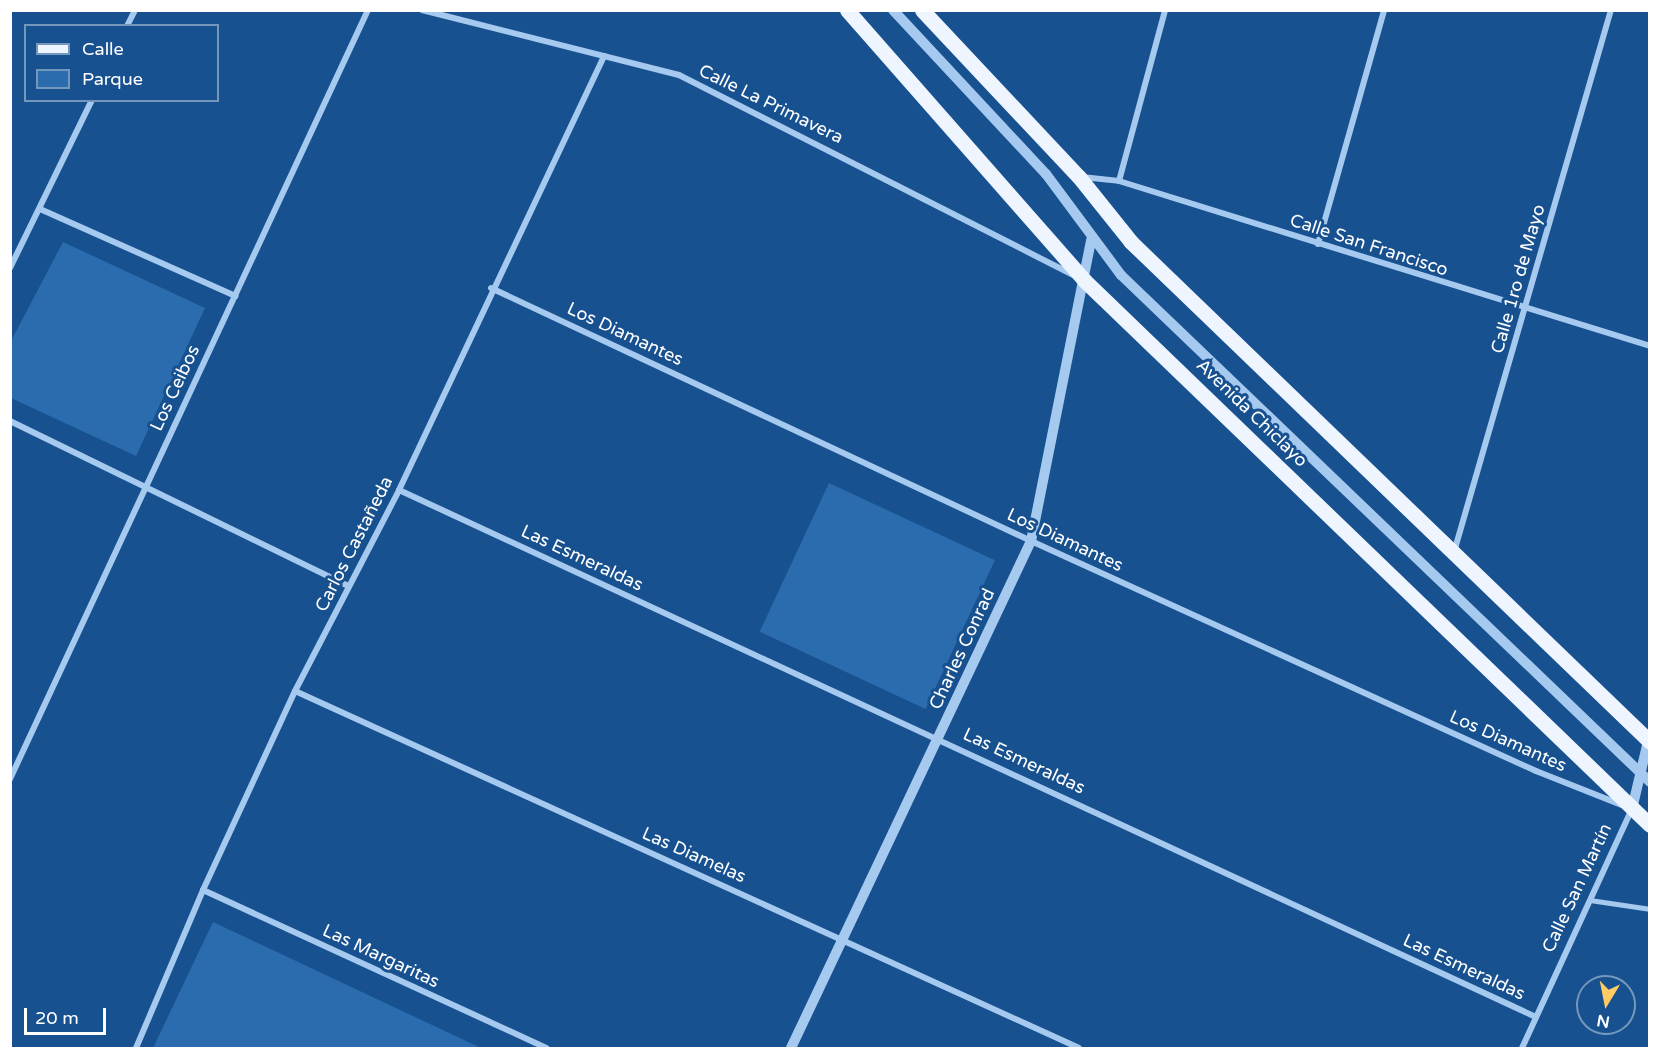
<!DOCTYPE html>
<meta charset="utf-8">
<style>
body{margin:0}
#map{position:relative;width:1660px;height:1059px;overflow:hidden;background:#185190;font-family:"Varela Round",sans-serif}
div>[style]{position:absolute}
.green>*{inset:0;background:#2b6cae;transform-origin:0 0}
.service>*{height:4.5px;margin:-2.25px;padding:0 2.25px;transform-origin:2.25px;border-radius:2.25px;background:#a6caef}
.minor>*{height:6px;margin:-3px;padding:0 3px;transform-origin:3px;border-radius:3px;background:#a6caef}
.tertiary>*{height:10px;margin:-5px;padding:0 5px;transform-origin:5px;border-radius:5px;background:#a6caef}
.primary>*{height:15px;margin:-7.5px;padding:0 7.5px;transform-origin:7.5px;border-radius:7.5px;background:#eef5ff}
span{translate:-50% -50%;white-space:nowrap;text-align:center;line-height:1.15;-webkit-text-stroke:6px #185190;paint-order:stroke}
.street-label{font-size:18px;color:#fff}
.frame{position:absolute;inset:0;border:12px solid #fff;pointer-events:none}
.legend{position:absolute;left:24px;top:24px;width:195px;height:78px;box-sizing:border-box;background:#185190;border:2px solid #7497bc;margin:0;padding:8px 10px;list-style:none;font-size:18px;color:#fff}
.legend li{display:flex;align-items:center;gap:12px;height:30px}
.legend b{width:30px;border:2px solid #7497bc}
.north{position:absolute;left:1576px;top:975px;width:60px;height:60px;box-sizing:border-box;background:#185190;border:2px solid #7497bc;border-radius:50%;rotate:190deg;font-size:16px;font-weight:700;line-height:24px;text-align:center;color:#fff}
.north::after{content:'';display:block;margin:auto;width:21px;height:27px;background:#ffcc64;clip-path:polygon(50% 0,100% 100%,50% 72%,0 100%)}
.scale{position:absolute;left:24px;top:1008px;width:82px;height:27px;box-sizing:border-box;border:3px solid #fff;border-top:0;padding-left:8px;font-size:18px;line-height:21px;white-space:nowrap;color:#fff;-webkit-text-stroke:4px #185190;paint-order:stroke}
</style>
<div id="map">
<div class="green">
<div style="clip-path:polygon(63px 242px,205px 308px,136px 456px,11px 398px,11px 341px)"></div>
<div style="left:829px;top:483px;width:183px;height:164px;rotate:25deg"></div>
<div style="clip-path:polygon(213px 922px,481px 1048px,153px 1048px)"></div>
</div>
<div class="service">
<div style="left:1590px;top:900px;width:61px;rotate:8.5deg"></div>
</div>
<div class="minor">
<div style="left:422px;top:10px;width:265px;rotate:14.2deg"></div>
<div style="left:679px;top:75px;width:441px;rotate:26.9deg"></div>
<div style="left:127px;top:26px;width:18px;rotate:-63deg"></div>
<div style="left:1082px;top:177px;width:37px;rotate:6deg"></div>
<div style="left:1119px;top:181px;width:556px;rotate:17.26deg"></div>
<div style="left:1119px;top:181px;width:177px;rotate:-74.9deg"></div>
<div style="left:40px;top:209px;width:214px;rotate:24deg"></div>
<div style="left:1318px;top:244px;width:243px;rotate:-74.2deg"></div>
<div style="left:10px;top:268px;width:187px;rotate:-64deg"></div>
<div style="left:491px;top:288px;width:596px;rotate:25.1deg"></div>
<div style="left:1031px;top:541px;width:555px;rotate:24.49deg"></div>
<div style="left:1536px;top:771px;width:92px;rotate:21.6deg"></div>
<div style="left:10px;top:421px;width:377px;rotate:26deg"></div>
<div style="left:399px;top:490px;width:1253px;rotate:24.87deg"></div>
<div style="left:1454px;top:552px;width:564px;rotate:-73.85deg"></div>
<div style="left:295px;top:691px;width:861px;rotate:24.48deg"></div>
<div style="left:10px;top:779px;width:848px;rotate:-65.04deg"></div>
<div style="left:203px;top:890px;width:378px;rotate:24.7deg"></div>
<div style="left:136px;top:1048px;width:172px;rotate:-67deg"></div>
<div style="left:203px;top:890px;width:219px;rotate:-65.2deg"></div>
<div style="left:295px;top:691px;width:226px;rotate:-62.6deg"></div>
<div style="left:399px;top:490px;width:480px;rotate:-64.7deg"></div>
<div style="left:1522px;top:1048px;width:263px;rotate:-65.3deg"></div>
</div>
<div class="tertiary">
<div style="left:893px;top:10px;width:224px;rotate:47deg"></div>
<div style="left:1046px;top:174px;width:126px;rotate:53.4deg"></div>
<div style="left:1121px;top:275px;width:733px;rotate:43.78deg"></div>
<div style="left:1632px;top:809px;width:74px;rotate:-76.7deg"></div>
<div style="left:791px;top:1048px;width:561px;rotate:-64.67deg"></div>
<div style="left:1031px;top:541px;width:307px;rotate:-78.7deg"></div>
</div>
<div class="primary">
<div style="left:847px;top:10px;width:361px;rotate:48.7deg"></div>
<div style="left:1085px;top:281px;width:784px;rotate:43.92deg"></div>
<div style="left:922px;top:10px;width:229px;rotate:46.8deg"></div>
<div style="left:1079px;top:177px;width:83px;rotate:51.3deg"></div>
<div style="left:1131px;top:242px;width:721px;rotate:43.93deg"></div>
</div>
<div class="street-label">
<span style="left:771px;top:104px;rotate:26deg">Calle La Primavera</span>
<span style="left:1369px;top:245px;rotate:18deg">Calle San Francisco</span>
<span style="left:1518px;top:279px;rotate:-74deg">Calle 1ro de Mayo</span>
<span style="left:625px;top:334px;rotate:25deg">Los Diamantes</span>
<span style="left:175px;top:388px;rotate:-65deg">Los Ceibos</span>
<span style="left:1252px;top:413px;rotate:44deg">Avenida Chiclayo</span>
<span style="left:1065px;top:540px;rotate:25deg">Los Diamantes</span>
<span style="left:354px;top:544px;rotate:-63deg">Carlos Castañeda</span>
<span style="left:582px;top:558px;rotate:25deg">Las Esmeraldas</span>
<span style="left:962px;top:649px;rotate:-65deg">Charles Conrad</span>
<span style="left:1508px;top:741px;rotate:24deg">Los Diamantes</span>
<span style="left:1024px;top:761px;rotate:25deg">Las Esmeraldas</span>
<span style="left:694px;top:855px;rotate:24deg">Las Diamelas</span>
<span style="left:1577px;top:888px;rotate:-65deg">Calle San Martín</span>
<span style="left:381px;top:956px;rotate:25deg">Las Margaritas</span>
<span style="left:1464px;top:967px;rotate:25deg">Las Esmeraldas</span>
</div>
<div class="frame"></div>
<ul class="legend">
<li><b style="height:8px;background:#eef5ff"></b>Calle</li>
<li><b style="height:16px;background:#2b6cae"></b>Parque</li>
</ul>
<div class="north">N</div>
<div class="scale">20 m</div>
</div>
